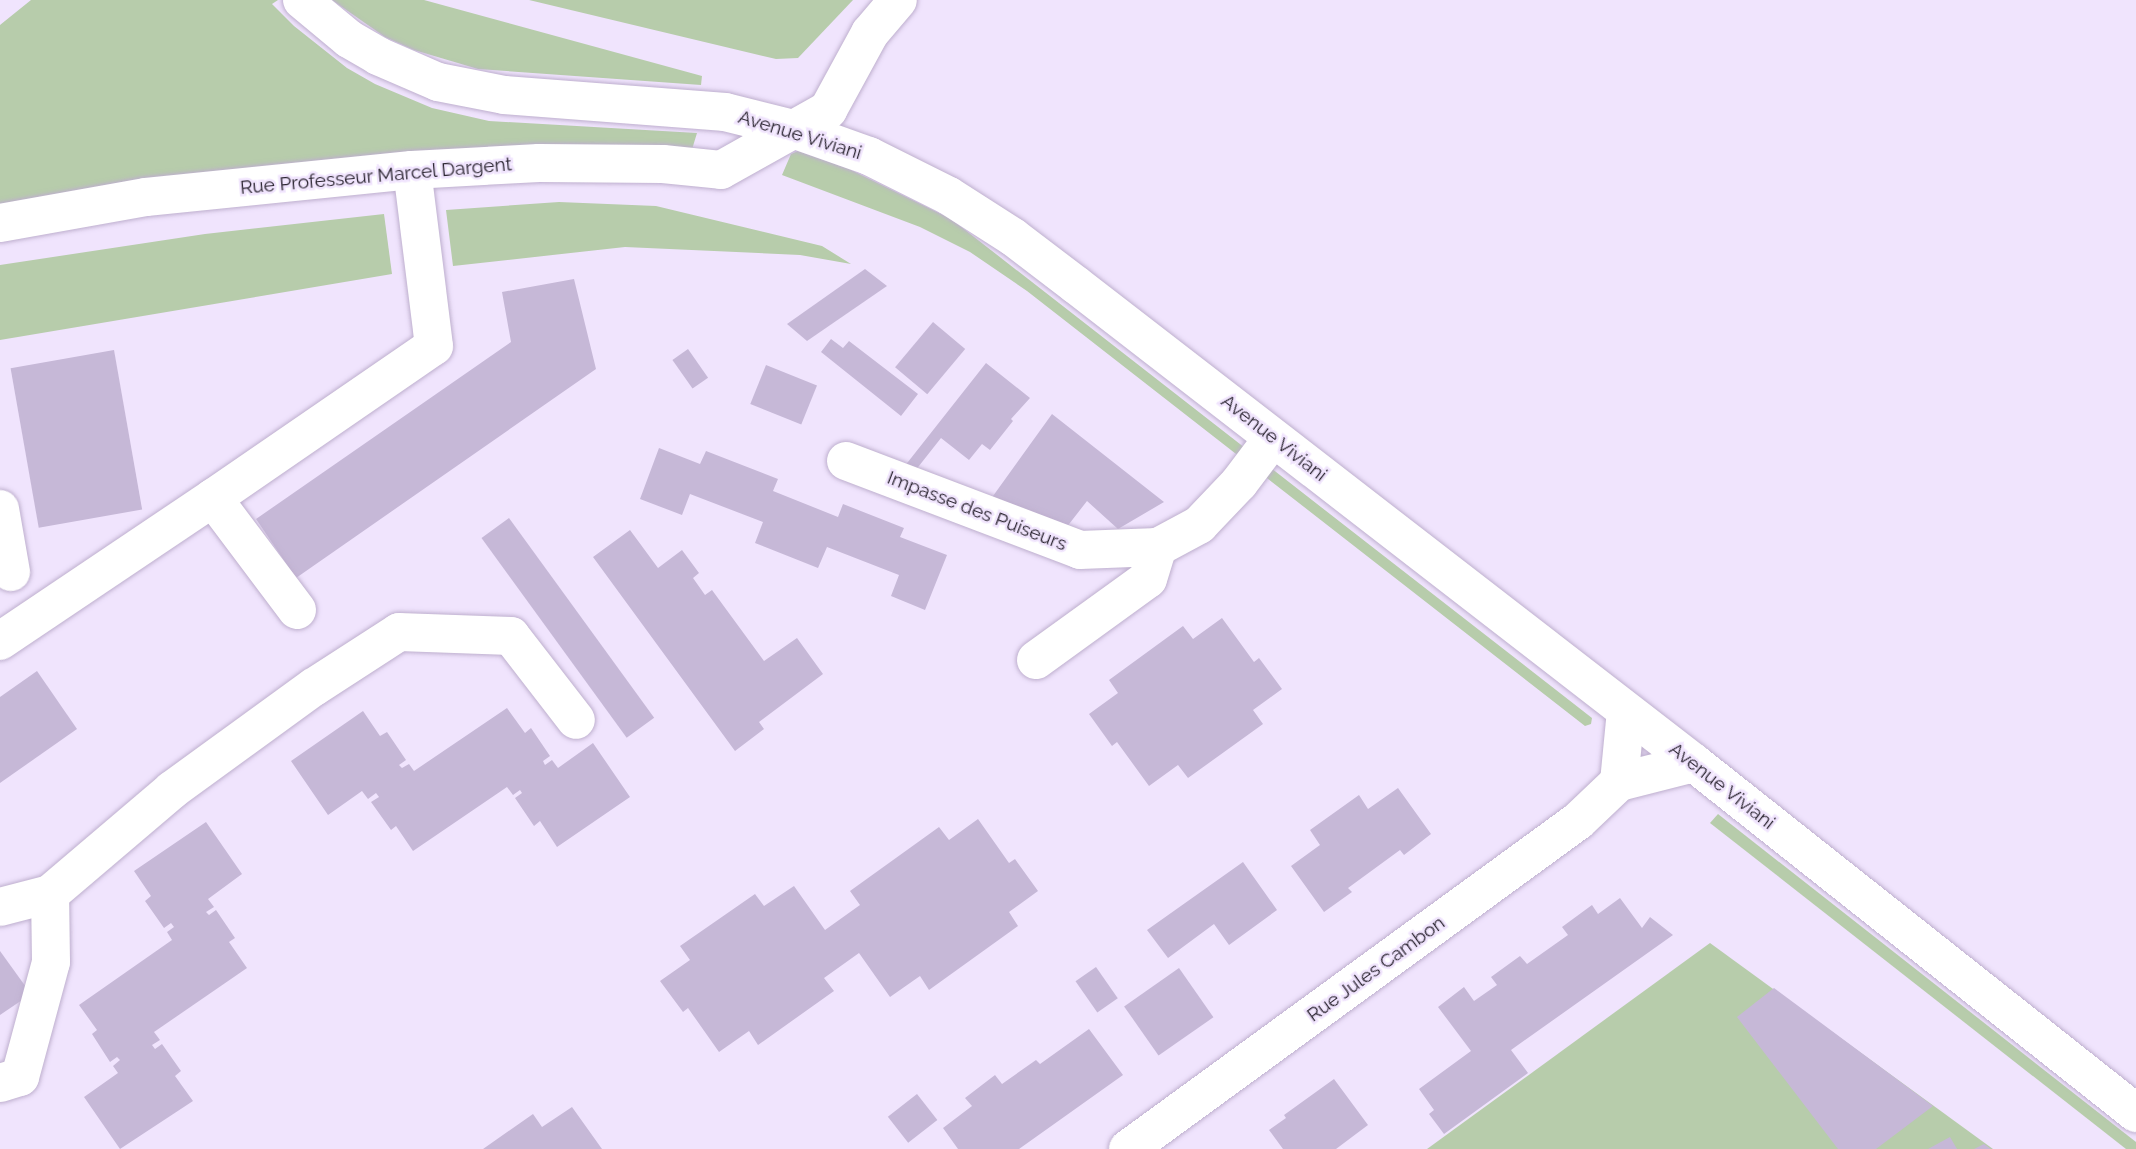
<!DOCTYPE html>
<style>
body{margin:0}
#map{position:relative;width:2136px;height:1149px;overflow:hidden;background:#f0e4fd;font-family:Raleway,sans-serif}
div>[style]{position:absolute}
.green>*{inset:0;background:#b7ccab}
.building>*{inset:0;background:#c6b8d7;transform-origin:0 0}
.roads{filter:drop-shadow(0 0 2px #beafce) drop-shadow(0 0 2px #beafce)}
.minor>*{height:38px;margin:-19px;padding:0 19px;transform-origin:19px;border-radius:19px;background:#fff}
span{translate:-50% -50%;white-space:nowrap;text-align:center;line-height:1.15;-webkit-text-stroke:5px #f0e4fd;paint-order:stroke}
.street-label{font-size:19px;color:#2a2430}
</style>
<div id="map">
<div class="green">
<div style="clip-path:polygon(31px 0,278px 0,272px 4px,294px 26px,347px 68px,375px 84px,432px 108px,489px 121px,697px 133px,690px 156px,0 213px,0 25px)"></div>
<div style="clip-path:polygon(332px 0,424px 0,702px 76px,701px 85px,478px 69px,414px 50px,385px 37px)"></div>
<div style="clip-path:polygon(529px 0,853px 0,798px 58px,776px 59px)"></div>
<div style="clip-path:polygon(798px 151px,849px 169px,951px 219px,1592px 718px,1591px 724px,1585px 726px,1027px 291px,970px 252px,920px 227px,782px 175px,791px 154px)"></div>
<div style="clip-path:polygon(559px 202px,656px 206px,822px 246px,851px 264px,800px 255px,625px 247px,453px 266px,446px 210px)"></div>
<div style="clip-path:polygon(384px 214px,392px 274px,0 340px,0 265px,205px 234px)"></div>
<div style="clip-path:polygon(1718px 814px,2136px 1142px,2136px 1149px,2126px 1149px,1710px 823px)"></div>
<div style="clip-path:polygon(1710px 943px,1993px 1149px,1427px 1149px)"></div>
</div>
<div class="building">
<div style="clip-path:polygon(865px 269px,887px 286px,807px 341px,787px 324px)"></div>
<div style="clip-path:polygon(574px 279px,596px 369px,296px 578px,256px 519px,511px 342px,502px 292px)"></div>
<div style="left:933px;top:322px;width:42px;height:59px;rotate:40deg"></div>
<div style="clip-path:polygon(831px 339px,843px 348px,849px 341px,918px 394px,901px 416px,821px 352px)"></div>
<div style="left:688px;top:349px;width:35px;height:19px;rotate:55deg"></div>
<div style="left:114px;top:350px;width:162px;height:105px;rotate:80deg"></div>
<div style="clip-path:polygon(986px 363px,1030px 398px,1011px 419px,1013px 421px,990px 450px,982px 444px,969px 460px,941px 438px,915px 471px,904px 467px)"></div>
<div style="left:766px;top:365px;width:55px;height:42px;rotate:22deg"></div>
<div style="clip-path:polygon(1052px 414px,1164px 502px,1118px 529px,1087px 501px,1066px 528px,988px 503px)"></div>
<div style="clip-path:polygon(659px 448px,700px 464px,706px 451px,778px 479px,773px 491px,838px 517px,843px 504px,904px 528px,900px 537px,947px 555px,925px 610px,891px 596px,899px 575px,827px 547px,818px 568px,755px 543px,763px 522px,690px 494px,682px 515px,640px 499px)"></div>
<div style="left:509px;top:518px;width:247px;height:34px;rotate:54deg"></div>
<div style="clip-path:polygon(630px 530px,658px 568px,682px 550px,699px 573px,693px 578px,705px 595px,712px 590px,764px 661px,797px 638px,823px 674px,759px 722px,764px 729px,735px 751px,593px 557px)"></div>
<div style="clip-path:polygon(1222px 618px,1254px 662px,1259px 658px,1282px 689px,1253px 710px,1263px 724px,1188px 778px,1178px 765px,1149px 786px,1117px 742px,1112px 746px,1089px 714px,1118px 693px,1109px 680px,1183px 626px,1193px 639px)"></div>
<div style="clip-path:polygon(37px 671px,77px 729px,0 783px,0 697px)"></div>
<div style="clip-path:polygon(507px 708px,525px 733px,531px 728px,550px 756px,543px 761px,545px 765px,552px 760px,558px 768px,593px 743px,630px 797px,557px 847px,540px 821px,534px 826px,515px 798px,522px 793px,520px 790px,513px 795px,507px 787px,413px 851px,396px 826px,391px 830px,371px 802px,379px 797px,376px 793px,368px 799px,362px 791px,328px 815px,291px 761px,363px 711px,380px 736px,387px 732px,406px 760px,399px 765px,402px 768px,409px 764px,414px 771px)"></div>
<div style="clip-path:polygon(1398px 788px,1431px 834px,1404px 855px,1400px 850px,1348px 888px,1352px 892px,1324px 912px,1291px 866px,1320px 845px,1310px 830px,1359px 795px,1368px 809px)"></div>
<div style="clip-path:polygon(978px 819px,1009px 863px,1015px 859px,1038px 891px,1009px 912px,1018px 926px,929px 990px,920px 976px,890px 997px,859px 953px,824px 978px,834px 991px,758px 1045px,749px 1031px,719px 1052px,688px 1008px,683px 1012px,660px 981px,690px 960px,680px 946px,755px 894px,764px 906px,794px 886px,825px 930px,860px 905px,850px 891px,939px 827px,949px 840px)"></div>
<div style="clip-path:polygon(206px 822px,242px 874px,208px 899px,214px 907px,206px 912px,209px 915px,216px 910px,235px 938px,229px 942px,247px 968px,154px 1032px,160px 1040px,152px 1045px,155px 1049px,162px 1044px,181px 1071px,175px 1076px,193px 1101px,120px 1149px,84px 1097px,118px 1073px,113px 1066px,120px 1060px,117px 1057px,110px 1062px,92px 1034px,97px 1030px,79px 1005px,172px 940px,167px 932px,174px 927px,171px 923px,164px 928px,145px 901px,151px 896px,134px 871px)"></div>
<div style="clip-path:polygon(1243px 862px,1277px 910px,1229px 945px,1214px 924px,1168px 958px,1147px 930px)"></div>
<div style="clip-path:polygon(1620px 898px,1642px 928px,1650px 917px,1673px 935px,1511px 1050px,1528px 1073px,1444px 1134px,1429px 1114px,1434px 1110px,1419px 1089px,1471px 1051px,1438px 1007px,1464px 987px,1474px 1001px,1497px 985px,1491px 977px,1520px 956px,1527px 964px,1568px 935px,1562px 927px,1592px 905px,1598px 914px)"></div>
<div style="clip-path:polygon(0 951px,31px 994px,0 1015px)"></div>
<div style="left:1096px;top:967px;width:38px;height:25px;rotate:55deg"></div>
<div style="left:1179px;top:968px;width:60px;height:67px;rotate:55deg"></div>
<div style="clip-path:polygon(1774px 988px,1933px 1106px,1876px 1149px,1838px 1149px,1737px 1017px)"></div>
<div style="clip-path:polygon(1089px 1029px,1123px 1075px,1019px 1149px,958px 1149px,943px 1128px,972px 1106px,965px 1098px,995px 1075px,1002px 1084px,1036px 1060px,1040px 1064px)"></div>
<div style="clip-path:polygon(1334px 1079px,1368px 1125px,1336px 1149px,1283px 1149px,1269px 1130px,1286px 1118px,1284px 1115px)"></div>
<div style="left:917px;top:1094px;width:33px;height:37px;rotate:52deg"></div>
<div style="clip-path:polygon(572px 1107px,602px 1149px,483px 1149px,533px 1114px,542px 1127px)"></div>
<div style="clip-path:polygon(1950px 1137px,1957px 1149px,1928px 1149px)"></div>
<div style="clip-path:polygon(1984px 1144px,1991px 1149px,1974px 1149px)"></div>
</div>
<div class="roads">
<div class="minor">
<div style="left:302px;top:0;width:61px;rotate:39.7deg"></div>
<div style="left:349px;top:39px;width:34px;rotate:30deg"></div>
<div style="left:378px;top:56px;width:65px;rotate:23.4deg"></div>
<div style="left:438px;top:82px;width:67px;rotate:11.1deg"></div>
<div style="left:504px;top:95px;width:222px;rotate:4.4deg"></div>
<div style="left:725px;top:112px;width:70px;rotate:14deg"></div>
<div style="left:793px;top:129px;width:81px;rotate:19.6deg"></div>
<div style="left:869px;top:156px;width:89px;rotate:26.6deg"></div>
<div style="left:949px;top:196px;width:76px;rotate:32.6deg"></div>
<div style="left:1013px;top:237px;width:79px;rotate:37.3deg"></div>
<div style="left:1076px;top:285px;width:781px;rotate:37.72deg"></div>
<div style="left:1694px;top:763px;width:564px;rotate:38.37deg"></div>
<div style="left:0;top:223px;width:148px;rotate:-10.1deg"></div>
<div style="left:146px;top:197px;width:267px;rotate:-5.8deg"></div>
<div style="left:412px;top:170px;width:127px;rotate:-3.2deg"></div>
<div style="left:539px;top:163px;width:124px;rotate:0.5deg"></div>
<div style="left:663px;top:164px;width:58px;rotate:5.9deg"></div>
<div style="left:721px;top:170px;width:123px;rotate:-29.3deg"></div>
<div style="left:828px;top:110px;width:88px;rotate:-61.4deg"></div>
<div style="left:870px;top:33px;width:43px;rotate:-49.7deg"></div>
<div style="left:846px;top:461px;width:250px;rotate:20.8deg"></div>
<div style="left:1080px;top:550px;width:78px;rotate:-2.2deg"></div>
<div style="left:1158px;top:547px;width:47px;rotate:-28.2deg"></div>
<div style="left:1199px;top:525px;width:58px;rotate:-46.4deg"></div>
<div style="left:1239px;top:483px;width:56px;rotate:-52.9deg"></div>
<div style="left:0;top:509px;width:64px;rotate:80.1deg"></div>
<div style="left:297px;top:610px;width:140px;rotate:-126.9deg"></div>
<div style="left:213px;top:498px;width:268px;rotate:-34.5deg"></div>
<div style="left:434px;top:346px;width:177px;rotate:-97.1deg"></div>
<div style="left:0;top:641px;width:257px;rotate:-33.9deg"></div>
<div style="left:1036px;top:660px;width:138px;rotate:-35.9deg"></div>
<div style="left:1148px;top:579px;width:34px;rotate:-73deg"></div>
<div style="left:1619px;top:782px;width:71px;rotate:-84.4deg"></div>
<div style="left:0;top:907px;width:52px;rotate:-14.6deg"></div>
<div style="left:0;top:1083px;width:21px;rotate:-17deg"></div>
<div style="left:20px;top:1077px;width:119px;rotate:-74.9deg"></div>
<div style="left:51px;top:962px;width:68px;rotate:-90.8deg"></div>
<div style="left:50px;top:894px;width:160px;rotate:-40.4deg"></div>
<div style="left:172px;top:790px;width:175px;rotate:-36deg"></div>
<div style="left:314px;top:687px;width:101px;rotate:-32.9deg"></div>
<div style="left:399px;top:632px;width:112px;rotate:2deg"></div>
<div style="left:511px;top:636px;width:106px;rotate:52.3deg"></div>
<div style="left:1128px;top:1149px;width:557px;rotate:-36.09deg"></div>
<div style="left:1578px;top:821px;width:57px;rotate:-43.6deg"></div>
<div style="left:1619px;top:782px;width:77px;rotate:-14.2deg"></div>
</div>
</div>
<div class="street-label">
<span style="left:800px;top:135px;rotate:17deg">Avenue Viviani</span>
<span style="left:376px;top:176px;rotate:-5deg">Rue Professeur Marcel Dargent</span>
<span style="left:1274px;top:438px;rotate:38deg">Avenue Viviani</span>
<span style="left:977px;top:511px;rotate:21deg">Impasse des Puiseurs</span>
<span style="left:1722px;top:786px;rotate:38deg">Avenue Viviani</span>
<span style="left:1376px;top:969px;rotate:-36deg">Rue Jules Cambon</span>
</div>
</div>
